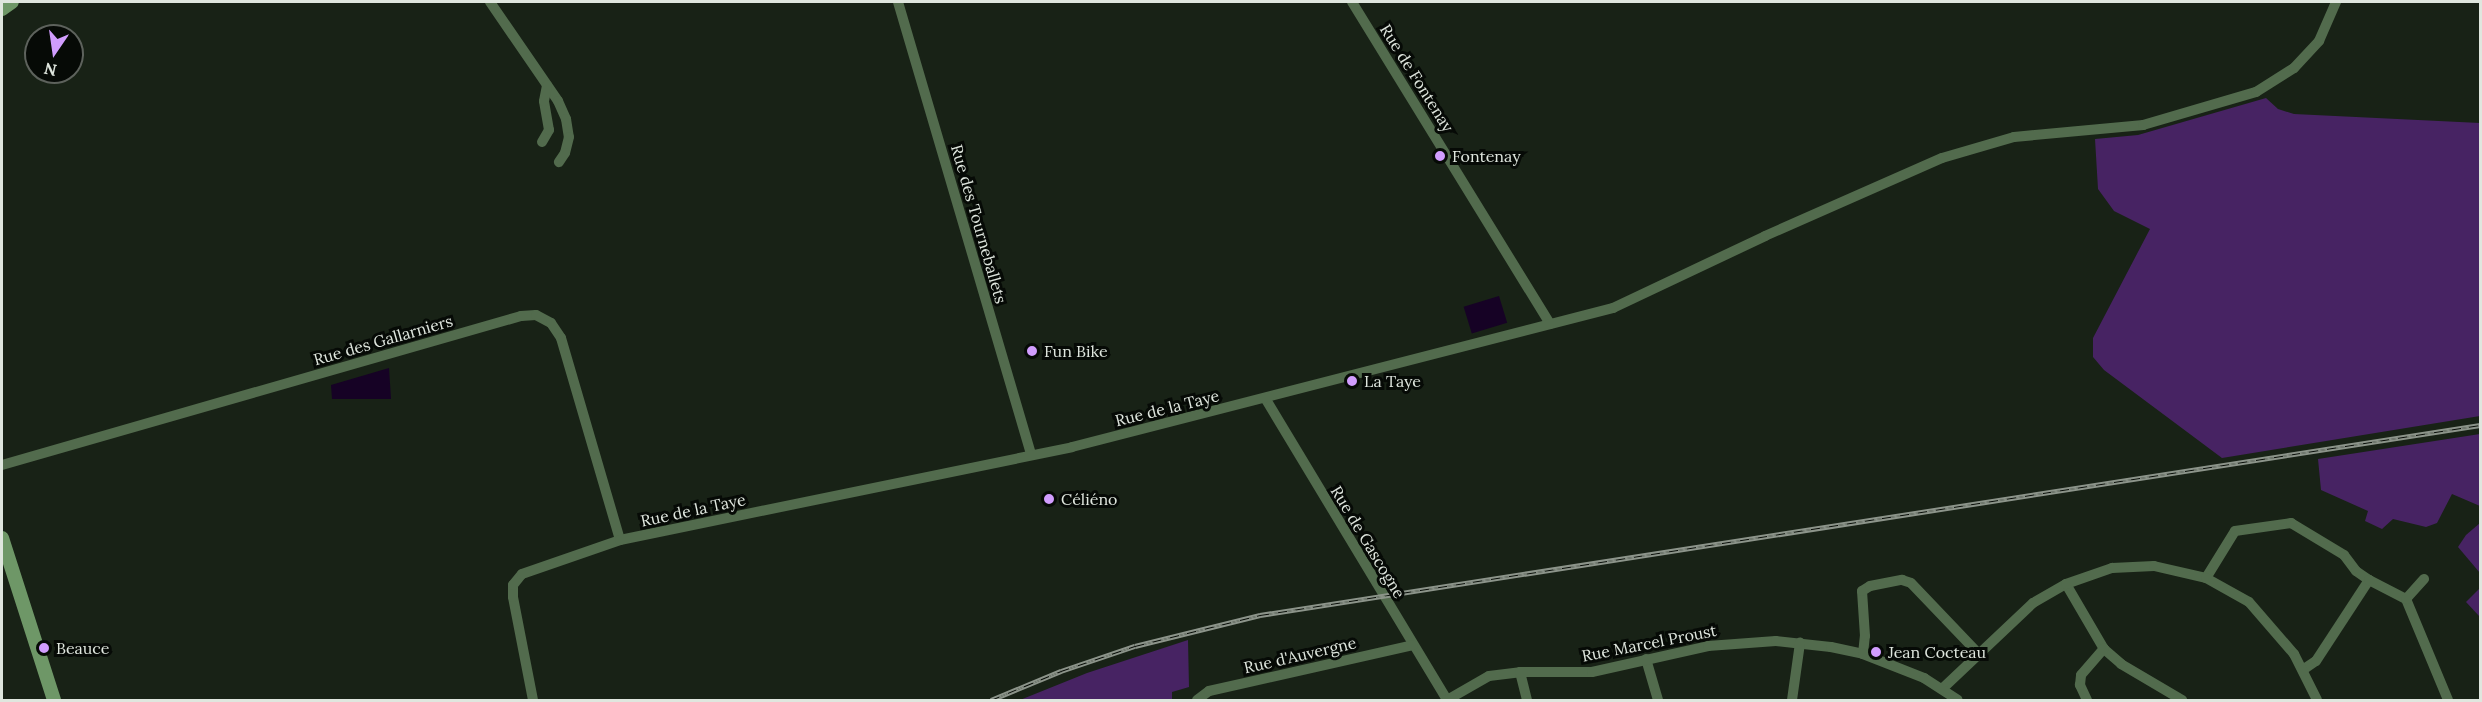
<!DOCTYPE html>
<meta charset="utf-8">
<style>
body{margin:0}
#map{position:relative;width:2482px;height:702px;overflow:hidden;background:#182216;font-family:Lora,serif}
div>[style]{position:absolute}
.green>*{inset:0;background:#472363}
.water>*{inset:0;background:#160225;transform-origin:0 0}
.street>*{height:10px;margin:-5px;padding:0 5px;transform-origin:5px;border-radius:5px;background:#526b4d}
.secondary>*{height:14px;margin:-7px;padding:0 7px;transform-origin:7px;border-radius:7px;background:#6e9767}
.rail>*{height:5px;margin-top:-2.5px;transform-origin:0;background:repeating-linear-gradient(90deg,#060a06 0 9px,#8c948a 0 18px);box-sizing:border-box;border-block:2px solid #8c948a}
.dots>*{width:16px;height:16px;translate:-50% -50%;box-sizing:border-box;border:3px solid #060a06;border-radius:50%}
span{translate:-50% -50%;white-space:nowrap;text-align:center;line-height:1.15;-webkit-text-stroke:6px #060a06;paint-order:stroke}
.street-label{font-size:16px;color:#dfe6de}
.poi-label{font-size:16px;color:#dfe6de}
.left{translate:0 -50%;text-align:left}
.frame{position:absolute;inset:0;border:3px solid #dfe6de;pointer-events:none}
.north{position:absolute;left:24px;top:24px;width:60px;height:60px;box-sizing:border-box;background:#060a06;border:2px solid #5d625c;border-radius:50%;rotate:193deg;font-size:16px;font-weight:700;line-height:24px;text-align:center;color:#dfe6de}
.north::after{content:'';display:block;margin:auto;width:21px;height:27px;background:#d19dfe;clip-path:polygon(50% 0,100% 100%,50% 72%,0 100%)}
</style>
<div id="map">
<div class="green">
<div style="clip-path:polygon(2266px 98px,2278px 109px,2294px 114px,2480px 123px,2480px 416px,2222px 458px,2104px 370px,2093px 357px,2093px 338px,2150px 229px,2114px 211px,2098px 189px,2095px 139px,2138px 135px)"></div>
<div style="clip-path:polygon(2480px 434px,2480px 506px,2452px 494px,2437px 523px,2426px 527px,2393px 519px,2382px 529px,2365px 521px,2368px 511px,2321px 490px,2318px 459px)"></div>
<div style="clip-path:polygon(2480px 523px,2480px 573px,2458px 547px,2466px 535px)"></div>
<div style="clip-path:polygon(2480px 588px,2480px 617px,2466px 602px)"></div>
<div style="clip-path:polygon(1188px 640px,1189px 687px,1172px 692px,1172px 700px,1020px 700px,1087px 673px)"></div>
</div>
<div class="water">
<div style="left:1499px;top:296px;width:28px;height:37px;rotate:73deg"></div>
<div style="clip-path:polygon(389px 368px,391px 399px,332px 399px,331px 385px)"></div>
</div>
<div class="street">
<div style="left:490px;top:2px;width:120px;rotate:55.5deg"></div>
<div style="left:558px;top:101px;width:20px;rotate:66deg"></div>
<div style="left:566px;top:119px;width:18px;rotate:81deg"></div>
<div style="left:569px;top:137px;width:16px;rotate:104deg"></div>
<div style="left:565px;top:153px;width:11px;rotate:124deg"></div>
<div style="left:898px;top:2px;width:472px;rotate:73.6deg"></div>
<div style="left:1352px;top:2px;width:378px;rotate:58.4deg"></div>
<div style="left:542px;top:142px;width:14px;rotate:-60deg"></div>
<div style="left:549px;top:130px;width:29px;rotate:-100deg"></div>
<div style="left:544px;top:101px;width:16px;rotate:-79deg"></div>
<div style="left:1265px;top:398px;width:353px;rotate:58.9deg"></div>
<div style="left:2px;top:465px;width:540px;rotate:-16.02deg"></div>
<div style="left:521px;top:316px;width:15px;rotate:-4deg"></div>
<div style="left:536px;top:315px;width:17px;rotate:28deg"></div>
<div style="left:551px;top:323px;width:18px;rotate:56deg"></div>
<div style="left:561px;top:338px;width:210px;rotate:73.7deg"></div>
<div style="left:2206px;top:578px;width:55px;rotate:-58.3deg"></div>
<div style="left:2235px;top:531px;width:57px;rotate:-8.1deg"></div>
<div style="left:2291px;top:523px;width:62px;rotate:31.1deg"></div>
<div style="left:2344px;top:555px;width:20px;rotate:53deg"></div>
<div style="left:2356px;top:571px;width:16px;rotate:35deg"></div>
<div style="left:2066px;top:584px;width:75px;rotate:59.7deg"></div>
<div style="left:2104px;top:649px;width:23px;rotate:41deg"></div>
<div style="left:2121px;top:664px;width:71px;rotate:30.5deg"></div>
<div style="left:2406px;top:599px;width:109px;rotate:67.4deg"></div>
<div style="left:1863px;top:654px;width:18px;rotate:-84deg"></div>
<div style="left:1865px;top:636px;width:45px;rotate:-93.8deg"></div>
<div style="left:1862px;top:591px;width:9px;rotate:-32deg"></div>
<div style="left:1870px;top:586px;width:33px;rotate:-11deg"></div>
<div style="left:1902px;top:580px;width:9px;rotate:18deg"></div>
<div style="left:1911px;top:583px;width:97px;rotate:46.3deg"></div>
<div style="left:1646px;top:659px;width:43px;rotate:73.7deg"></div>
<div style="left:2304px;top:669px;width:14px;rotate:-34deg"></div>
<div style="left:2316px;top:661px;width:97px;rotate:-56.8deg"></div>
<div style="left:2369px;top:580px;width:42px;rotate:27.2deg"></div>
<div style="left:2406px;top:599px;width:27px;rotate:-48deg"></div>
<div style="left:1520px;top:672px;width:29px;rotate:76deg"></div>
<div style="left:1942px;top:689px;width:125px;rotate:-43.4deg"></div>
<div style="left:2033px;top:603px;width:38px;rotate:-30deg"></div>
<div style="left:2066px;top:584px;width:49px;rotate:-19.2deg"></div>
<div style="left:2112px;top:568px;width:42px;rotate:-2.7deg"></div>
<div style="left:2154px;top:566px;width:53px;rotate:13deg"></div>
<div style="left:2206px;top:578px;width:49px;rotate:29.2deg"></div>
<div style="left:2249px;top:602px;width:69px;rotate:49.1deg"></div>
<div style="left:2294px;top:654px;width:51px;rotate:63.4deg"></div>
<div style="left:533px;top:700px;width:105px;rotate:-101deg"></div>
<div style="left:513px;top:597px;width:12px;rotate:-90deg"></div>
<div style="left:513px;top:585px;width:14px;rotate:-51deg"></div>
<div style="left:522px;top:574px;width:104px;rotate:-19.1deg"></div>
<div style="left:620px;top:540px;width:461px;rotate:-11.6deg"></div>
<div style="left:1072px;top:447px;width:559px;rotate:-14.41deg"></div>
<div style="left:1613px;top:308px;width:168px;rotate:-25.3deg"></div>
<div style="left:1765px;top:236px;width:193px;rotate:-23.8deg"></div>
<div style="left:1942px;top:158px;width:75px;rotate:-16.3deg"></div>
<div style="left:2014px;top:137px;width:130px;rotate:-5.3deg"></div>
<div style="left:2143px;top:125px;width:118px;rotate:-16.3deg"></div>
<div style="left:2256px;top:92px;width:45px;rotate:-32.3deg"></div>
<div style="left:2294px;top:68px;width:37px;rotate:-47deg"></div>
<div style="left:2319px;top:41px;width:43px;rotate:-66.4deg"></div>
<div style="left:1197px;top:700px;width:15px;rotate:-37deg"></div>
<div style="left:1209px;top:691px;width:209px;rotate:-12.7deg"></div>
<div style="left:1447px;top:700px;width:48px;rotate:-29.7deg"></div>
<div style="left:1489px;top:676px;width:31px;rotate:-7deg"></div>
<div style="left:1520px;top:672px;width:72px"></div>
<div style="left:1592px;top:672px;width:119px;rotate:-12.6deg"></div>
<div style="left:1708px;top:646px;width:68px;rotate:-4.2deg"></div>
<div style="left:1776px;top:641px;width:55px;rotate:6.2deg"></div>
<div style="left:1831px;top:647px;width:33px;rotate:12deg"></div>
<div style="left:1863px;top:654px;width:66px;rotate:21.5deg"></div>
<div style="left:1924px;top:678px;width:40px;rotate:32.9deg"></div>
<div style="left:1792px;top:700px;width:58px;rotate:-82deg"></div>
<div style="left:2087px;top:700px;width:17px;rotate:-115deg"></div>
<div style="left:2080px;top:685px;width:10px;rotate:-84deg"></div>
<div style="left:2081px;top:675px;width:35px;rotate:-49deg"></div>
</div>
<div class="secondary">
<div style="left:2px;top:9px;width:12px;rotate:-35deg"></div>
<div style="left:2px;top:538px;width:170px;rotate:72.2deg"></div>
</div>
<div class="rail">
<div style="left:991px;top:700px;width:76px;rotate:-22.5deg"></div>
<div style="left:1061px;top:671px;width:78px;rotate:-18.7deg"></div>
<div style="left:1135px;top:646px;width:129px;rotate:-13.9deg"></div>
<div style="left:1260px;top:615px;width:1235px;rotate:-8.85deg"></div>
</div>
<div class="dots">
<div style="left:1440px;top:156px;background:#d19dfe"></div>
<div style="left:1032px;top:351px;background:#d19dfe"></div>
<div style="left:1352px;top:381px;background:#d19dfe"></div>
<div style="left:1049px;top:499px;background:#d19dfe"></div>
<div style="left:44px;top:648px;background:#d19dfe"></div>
<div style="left:1876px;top:652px;background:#d19dfe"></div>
</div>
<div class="street-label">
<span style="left:1417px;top:78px;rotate:58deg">Rue de Fontenay</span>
<span style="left:979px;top:224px;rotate:74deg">Rue des Tourneballets</span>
<span style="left:383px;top:340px;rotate:-16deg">Rue des Gallarniers</span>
<span style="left:1167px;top:408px;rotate:-14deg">Rue de la Taye</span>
<span style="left:693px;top:510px;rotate:-12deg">Rue de la Taye</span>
<span style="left:1368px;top:542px;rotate:59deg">Rue de Gascogne</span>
<span style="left:1649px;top:643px;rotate:-11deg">Rue Marcel Proust</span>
<span style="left:1300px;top:655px;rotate:-13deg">Rue d'Auvergne</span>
</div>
<div class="poi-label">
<span class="left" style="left:1452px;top:156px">Fontenay</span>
<span class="left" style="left:1044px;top:351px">Fun Bike</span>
<span class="left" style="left:1364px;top:381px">La Taye</span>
<span class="left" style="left:1061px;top:499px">Céliéno</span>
<span class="left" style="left:56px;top:648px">Beauce</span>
<span class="left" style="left:1888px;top:652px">Jean Cocteau</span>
</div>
<div class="frame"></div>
<div class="north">N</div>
</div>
